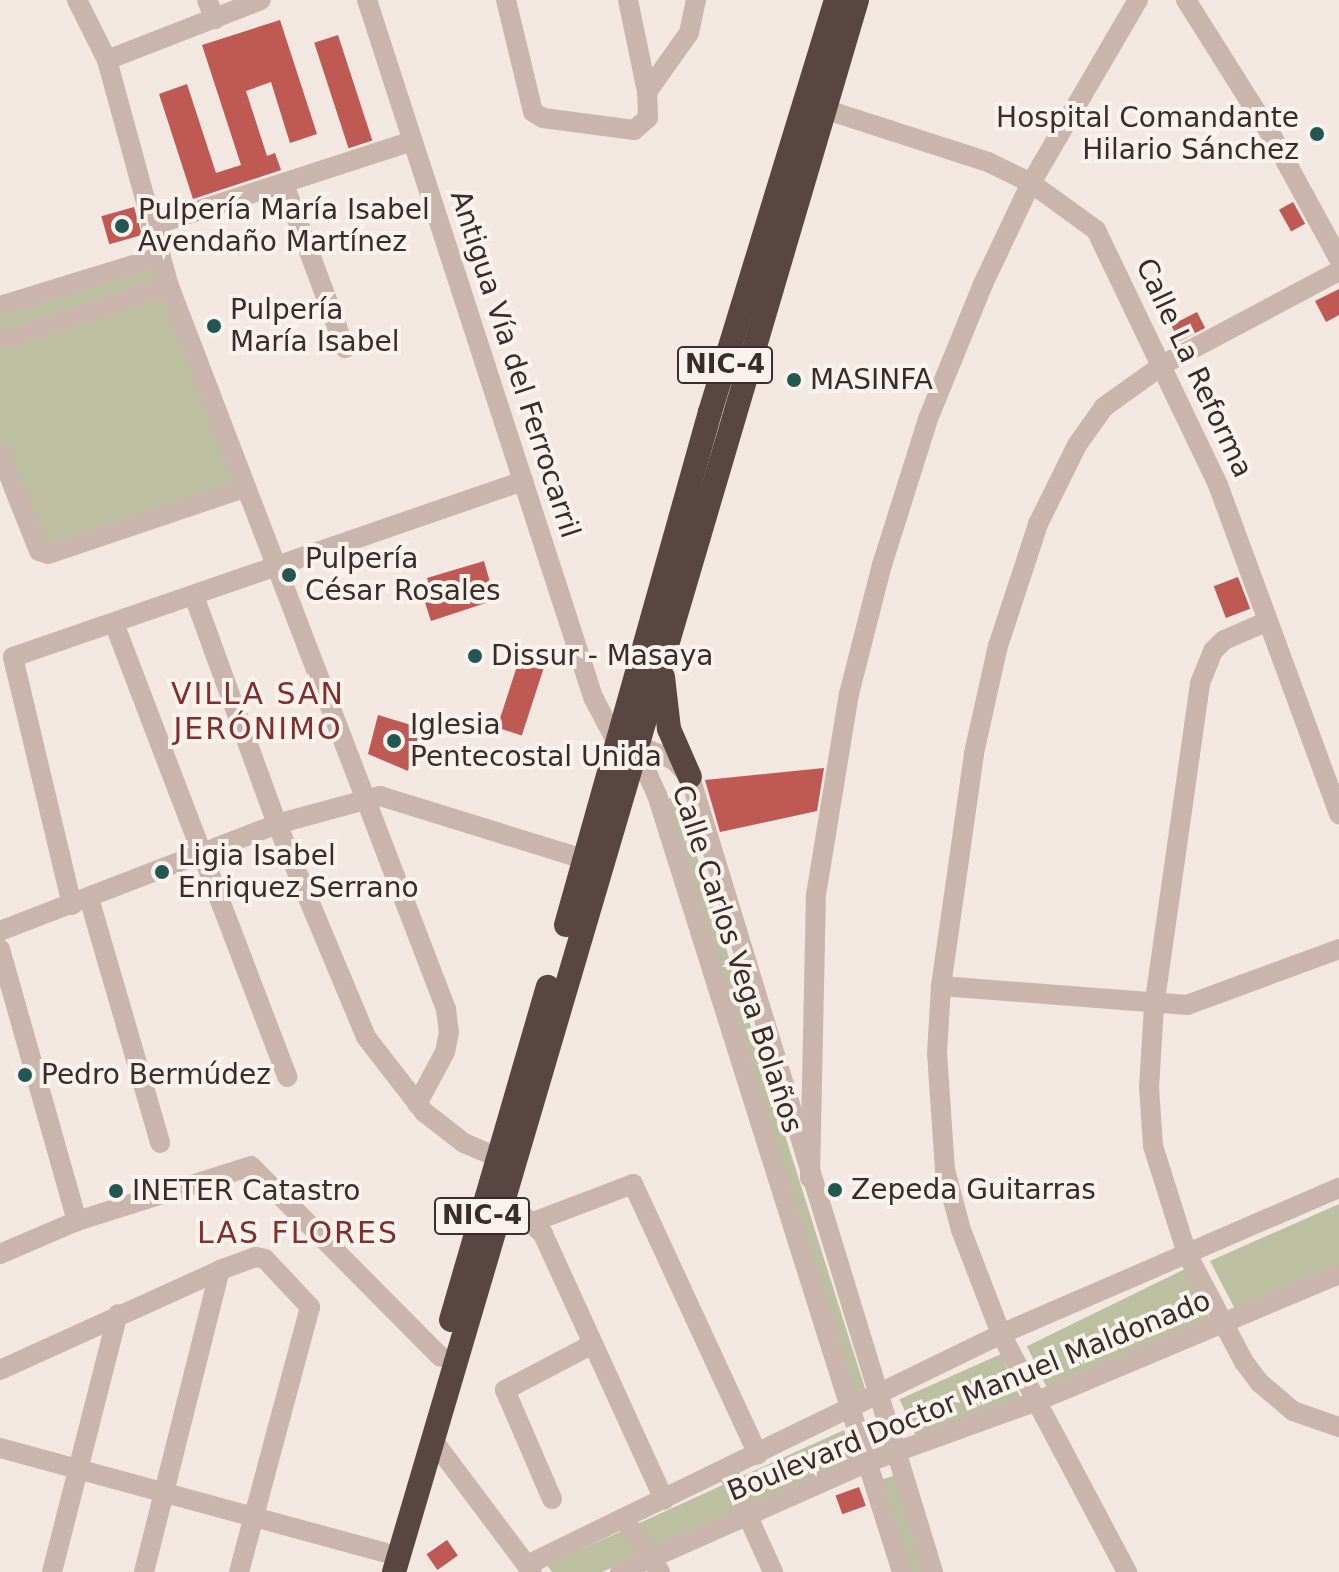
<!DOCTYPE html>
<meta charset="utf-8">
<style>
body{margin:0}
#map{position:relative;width:1339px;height:1572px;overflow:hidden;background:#f2e7e1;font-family:"DejaVu Sans",sans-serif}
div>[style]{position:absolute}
.green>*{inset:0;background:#bcc0a1;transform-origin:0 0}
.building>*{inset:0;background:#be5953;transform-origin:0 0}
.minor>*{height:20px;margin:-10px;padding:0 10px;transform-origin:10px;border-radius:10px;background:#cab5ad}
.highway>*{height:24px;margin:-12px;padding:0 12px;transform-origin:12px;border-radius:12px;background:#594643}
.dots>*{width:22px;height:22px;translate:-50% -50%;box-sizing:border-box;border:4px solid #faf2ed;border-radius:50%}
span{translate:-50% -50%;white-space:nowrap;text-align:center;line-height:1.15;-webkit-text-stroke:8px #faf2ed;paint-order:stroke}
.shield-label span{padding:2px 6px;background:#faf2ed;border:2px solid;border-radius:6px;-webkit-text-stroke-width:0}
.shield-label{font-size:26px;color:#392d2b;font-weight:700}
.poi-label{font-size:28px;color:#392d2b}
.right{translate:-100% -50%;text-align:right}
.left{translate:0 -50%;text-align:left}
.street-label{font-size:28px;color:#392d2b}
.neighbourhood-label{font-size:30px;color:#822e29;letter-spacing:2px}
</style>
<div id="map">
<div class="green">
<div style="clip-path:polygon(159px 257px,244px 488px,48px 554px,0 453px,0 306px)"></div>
<div style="clip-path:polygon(678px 796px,867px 1395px,852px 1399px,667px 799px)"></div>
<div style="clip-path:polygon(1339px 1204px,1339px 1267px,1237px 1313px,1210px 1261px)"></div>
<div style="left:1185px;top:1269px;width:59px;height:176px;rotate:64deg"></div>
<div style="left:1001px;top:1354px;width:49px;height:111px;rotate:66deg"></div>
<div style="clip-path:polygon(844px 1430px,855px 1460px,602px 1572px,552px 1572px,547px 1565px)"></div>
<div style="left:899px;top:1474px;width:103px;height:18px;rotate:72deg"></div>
</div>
<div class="building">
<div style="clip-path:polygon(280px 20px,317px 134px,290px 143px,271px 82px,246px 91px,267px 156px,275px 153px,281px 170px,193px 199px,159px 94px,187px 84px,216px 173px,241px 165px,202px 45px)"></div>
<div style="left:338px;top:35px;width:111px;height:25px;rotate:72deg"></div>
<div style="left:1293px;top:202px;width:25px;height:16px;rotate:61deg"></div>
<div style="left:134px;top:207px;width:29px;height:34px;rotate:74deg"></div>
<div style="clip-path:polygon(1339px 289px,1339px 315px,1326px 322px,1315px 301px)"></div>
<div style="left:1197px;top:312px;width:18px;height:29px;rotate:63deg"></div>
<div style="clip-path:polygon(484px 561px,495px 600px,431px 621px,420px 587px,429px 584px,427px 578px)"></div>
<div style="left:1238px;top:577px;width:34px;height:26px;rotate:69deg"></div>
<div style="left:519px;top:660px;width:26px;height:71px;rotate:18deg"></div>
<div style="clip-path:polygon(378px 715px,421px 728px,408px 771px,368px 754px)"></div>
<div style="clip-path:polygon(824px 768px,817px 811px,720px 832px,705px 780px)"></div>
<div style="left:859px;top:1487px;width:20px;height:25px;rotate:70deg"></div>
<div style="left:447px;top:1540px;width:19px;height:25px;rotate:55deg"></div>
</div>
<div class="minor">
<div style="left:77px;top:0;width:67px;rotate:63.4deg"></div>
<div style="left:107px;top:60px;width:234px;rotate:74.7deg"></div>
<div style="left:169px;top:286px;width:774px;rotate:69.04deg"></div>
<div style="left:446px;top:1009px;width:23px;rotate:83deg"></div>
<div style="left:449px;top:1032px;width:20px;rotate:101deg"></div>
<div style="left:445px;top:1052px;width:59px;rotate:118.3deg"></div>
<div style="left:207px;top:0;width:21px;rotate:67deg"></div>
<div style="left:367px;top:0;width:733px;rotate:72.03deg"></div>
<div style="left:593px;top:697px;width:67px;rotate:62.3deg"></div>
<div style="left:624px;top:756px;width:31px;rotate:38deg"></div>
<div style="left:648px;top:775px;width:22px;rotate:66deg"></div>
<div style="left:657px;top:795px;width:815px;rotate:72.5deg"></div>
<div style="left:506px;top:0;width:115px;rotate:76.4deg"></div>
<div style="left:533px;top:112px;width:12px;rotate:31deg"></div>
<div style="left:543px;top:118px;width:92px;rotate:7.5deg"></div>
<div style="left:634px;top:130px;width:18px;rotate:-41deg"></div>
<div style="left:648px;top:118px;width:26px;rotate:-92deg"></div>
<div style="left:647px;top:92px;width:72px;rotate:-54.6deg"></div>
<div style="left:689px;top:33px;width:34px;rotate:-78deg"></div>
<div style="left:628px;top:0;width:94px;rotate:78.3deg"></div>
<div style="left:1186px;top:0;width:163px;rotate:57.8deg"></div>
<div style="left:1273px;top:138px;width:138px;rotate:61.4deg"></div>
<div style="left:107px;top:60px;width:165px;rotate:-21.3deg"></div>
<div style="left:824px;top:109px;width:172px;rotate:17.9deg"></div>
<div style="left:988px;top:162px;width:48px;rotate:26deg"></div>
<div style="left:1031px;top:183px;width:80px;rotate:35.9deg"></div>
<div style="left:1096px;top:230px;width:283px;rotate:64.4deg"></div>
<div style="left:1218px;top:485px;width:351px;rotate:69.8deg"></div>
<div style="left:285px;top:187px;width:172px;rotate:69.6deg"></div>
<div style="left:151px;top:226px;width:275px;rotate:-18deg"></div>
<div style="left:0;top:306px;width:166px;rotate:-17.1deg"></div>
<div style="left:0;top:335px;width:11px;rotate:15deg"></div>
<div style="left:11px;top:338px;width:166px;rotate:-18.2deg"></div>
<div style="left:0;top:453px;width:105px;rotate:68.3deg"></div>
<div style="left:39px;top:551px;width:9px;rotate:18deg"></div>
<div style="left:48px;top:554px;width:207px;rotate:-18.6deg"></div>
<div style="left:194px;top:596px;width:243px;rotate:70deg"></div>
<div style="left:277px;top:824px;width:231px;rotate:67.3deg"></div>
<div style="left:366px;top:1037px;width:95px;rotate:52.3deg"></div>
<div style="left:424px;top:1112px;width:51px;rotate:37.8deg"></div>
<div style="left:464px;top:1143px;width:38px;rotate:23deg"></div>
<div style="left:1268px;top:621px;width:48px;rotate:156.6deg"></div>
<div style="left:1224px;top:640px;width:16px;rotate:135deg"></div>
<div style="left:1213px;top:651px;width:35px;rotate:112deg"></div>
<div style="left:1200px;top:684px;width:325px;rotate:98.1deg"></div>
<div style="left:1154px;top:1006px;width:81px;rotate:93.5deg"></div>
<div style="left:1149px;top:1087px;width:59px;rotate:86.1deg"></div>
<div style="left:1153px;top:1146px;width:113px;rotate:72.5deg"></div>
<div style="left:1187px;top:1254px;width:122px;rotate:62.2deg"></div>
<div style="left:1244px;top:1362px;width:26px;rotate:53deg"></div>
<div style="left:1260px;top:1383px;width:43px;rotate:40.3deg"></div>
<div style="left:1293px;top:1411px;width:49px;rotate:19.2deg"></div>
<div style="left:114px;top:623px;width:486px;rotate:69.1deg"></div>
<div style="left:626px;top:741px;width:52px;rotate:21.6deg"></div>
<div style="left:674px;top:760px;width:23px;rotate:47deg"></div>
<div style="left:690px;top:777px;width:831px;rotate:73deg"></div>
<div style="left:89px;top:898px;width:255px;rotate:73.8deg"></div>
<div style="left:72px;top:905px;width:255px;rotate:-103.4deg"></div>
<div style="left:13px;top:657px;width:540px;rotate:-19.04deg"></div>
<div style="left:0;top:931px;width:297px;rotate:-21.1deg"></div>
<div style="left:277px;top:824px;width:107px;rotate:-15.2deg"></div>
<div style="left:380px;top:796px;width:227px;rotate:17.2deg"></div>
<div style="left:0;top:949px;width:283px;rotate:74.2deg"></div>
<div style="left:941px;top:986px;width:247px;rotate:4.4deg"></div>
<div style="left:1187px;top:1005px;width:162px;rotate:-20.2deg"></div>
<div style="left:810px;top:1178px;width:283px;rotate:-88.8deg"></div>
<div style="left:816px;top:895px;width:204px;rotate:-80.7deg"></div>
<div style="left:849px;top:694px;width:133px;rotate:-75.7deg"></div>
<div style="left:882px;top:565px;width:153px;rotate:-72.5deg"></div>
<div style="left:928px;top:419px;width:146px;rotate:-67.8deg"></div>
<div style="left:983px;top:284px;width:112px;rotate:-64.6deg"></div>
<div style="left:1031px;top:183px;width:212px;rotate:-59.7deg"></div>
<div style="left:502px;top:1210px;width:19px;rotate:12deg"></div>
<div style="left:521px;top:1214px;width:30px;rotate:42deg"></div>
<div style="left:543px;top:1234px;width:292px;rotate:65.5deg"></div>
<div style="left:533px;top:1222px;width:107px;rotate:-20.8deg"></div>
<div style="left:633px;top:1184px;width:298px;rotate:65.2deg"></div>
<div style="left:0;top:1254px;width:84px;rotate:-23.2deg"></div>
<div style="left:77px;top:1221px;width:182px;rotate:-17.5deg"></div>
<div style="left:251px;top:1166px;width:269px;rotate:45.2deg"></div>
<div style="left:0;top:1370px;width:242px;rotate:-24.4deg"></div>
<div style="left:220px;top:1270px;width:38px;rotate:-20deg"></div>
<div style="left:256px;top:1257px;width:9px;rotate:13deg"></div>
<div style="left:265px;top:1259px;width:66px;rotate:46.8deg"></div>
<div style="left:310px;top:1307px;width:274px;rotate:105deg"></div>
<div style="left:432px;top:1439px;width:166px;rotate:53.1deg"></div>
<div style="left:0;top:1448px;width:398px;rotate:15.2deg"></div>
<div style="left:727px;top:1470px;width:112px;rotate:65.7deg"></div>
<div style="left:552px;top:1499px;width:119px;rotate:-113.3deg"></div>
<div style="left:505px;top:1390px;width:99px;rotate:-27.6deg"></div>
<div style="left:624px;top:1519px;width:64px;rotate:55.8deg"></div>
<div style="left:527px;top:1565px;width:527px;rotate:-25.98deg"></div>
<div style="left:1001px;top:1334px;width:368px;rotate:-23.4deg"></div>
<div style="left:52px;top:1572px;width:266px;rotate:-75.7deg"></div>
<div style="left:144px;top:1572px;width:311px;rotate:-75.9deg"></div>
<div style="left:620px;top:1572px;width:271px;rotate:-23.9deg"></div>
<div style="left:868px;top:1462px;width:177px;rotate:-19.8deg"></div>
<div style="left:1035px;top:1402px;width:330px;rotate:-22.8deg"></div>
<div style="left:1127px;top:1572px;width:269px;rotate:-117.9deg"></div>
<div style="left:1001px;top:1334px;width:111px;rotate:-111deg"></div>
<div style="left:961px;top:1230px;width:62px;rotate:-104.9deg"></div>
<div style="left:945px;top:1170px;width:116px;rotate:-93.9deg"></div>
<div style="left:937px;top:1054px;width:68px;rotate:-86.6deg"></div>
<div style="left:941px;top:986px;width:235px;rotate:-81.9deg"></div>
<div style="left:974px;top:753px;width:110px;rotate:-77.4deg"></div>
<div style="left:998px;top:646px;width:128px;rotate:-71.8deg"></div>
<div style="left:1038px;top:524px;width:88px;rotate:-63.7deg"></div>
<div style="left:1077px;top:445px;width:47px;rotate:-54.6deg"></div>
<div style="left:1104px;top:407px;width:74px;rotate:-35.6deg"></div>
<div style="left:1164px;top:364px;width:198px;rotate:-28deg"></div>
</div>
<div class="highway">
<div style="left:663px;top:677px;width:52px;rotate:83.4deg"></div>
<div style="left:669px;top:729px;width:52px;rotate:66.4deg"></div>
<div style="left:566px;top:925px;width:533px;rotate:-74.32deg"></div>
<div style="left:710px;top:412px;width:431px;rotate:-73deg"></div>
<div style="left:451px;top:1320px;width:347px;rotate:-73.8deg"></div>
<div style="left:394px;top:1572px;width:1639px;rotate:-73.59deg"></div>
</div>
<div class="dots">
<div style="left:1317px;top:134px;background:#235852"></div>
<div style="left:122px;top:226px;background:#235852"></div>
<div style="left:214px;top:326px;background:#235852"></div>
<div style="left:794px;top:380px;background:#235852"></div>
<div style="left:289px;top:575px;background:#235852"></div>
<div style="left:475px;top:656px;background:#235852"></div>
<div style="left:394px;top:741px;background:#235852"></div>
<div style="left:162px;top:872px;background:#235852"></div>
<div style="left:25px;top:1075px;background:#235852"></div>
<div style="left:835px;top:1190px;background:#235852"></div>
<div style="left:116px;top:1191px;background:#235852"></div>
</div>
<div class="shield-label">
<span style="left:725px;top:365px">NIC-4</span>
<span style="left:482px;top:1216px">NIC-4</span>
</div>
<div class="poi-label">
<span class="right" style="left:1299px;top:134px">Hospital Comandante<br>Hilario Sánchez</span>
<span class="left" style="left:138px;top:226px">Pulpería María Isabel<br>Avendaño Martínez</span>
<span class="left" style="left:230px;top:326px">Pulpería<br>María Isabel</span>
<span class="left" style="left:810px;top:380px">MASINFA</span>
<span class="left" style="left:305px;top:575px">Pulpería<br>César Rosales</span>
<span class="left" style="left:491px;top:656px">Dissur - Masaya</span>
<span class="left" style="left:410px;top:741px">Iglesia<br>Pentecostal Unida</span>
<span class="left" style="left:178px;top:872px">Ligia Isabel<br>Enriquez Serrano</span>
<span class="left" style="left:41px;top:1075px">Pedro Bermúdez</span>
<span class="left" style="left:851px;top:1190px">Zepeda Guitarras</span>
<span class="left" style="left:132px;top:1191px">INETER Catastro</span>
</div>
<div class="street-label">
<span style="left:515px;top:364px;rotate:72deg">Antigua Vía del Ferrocarril</span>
<span style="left:1194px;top:368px;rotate:65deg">Calle La Reforma</span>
<span style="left:737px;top:959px;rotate:72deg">Calle Carlos Vega Bolaños</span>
<span style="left:969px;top:1396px;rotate:-22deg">Boulevard Doctor Manuel Maldonado</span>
</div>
<div class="neighbourhood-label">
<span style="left:258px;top:711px">VILLA SAN<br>JERÓNIMO</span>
<span style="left:298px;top:1233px">LAS FLORES</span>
</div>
</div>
